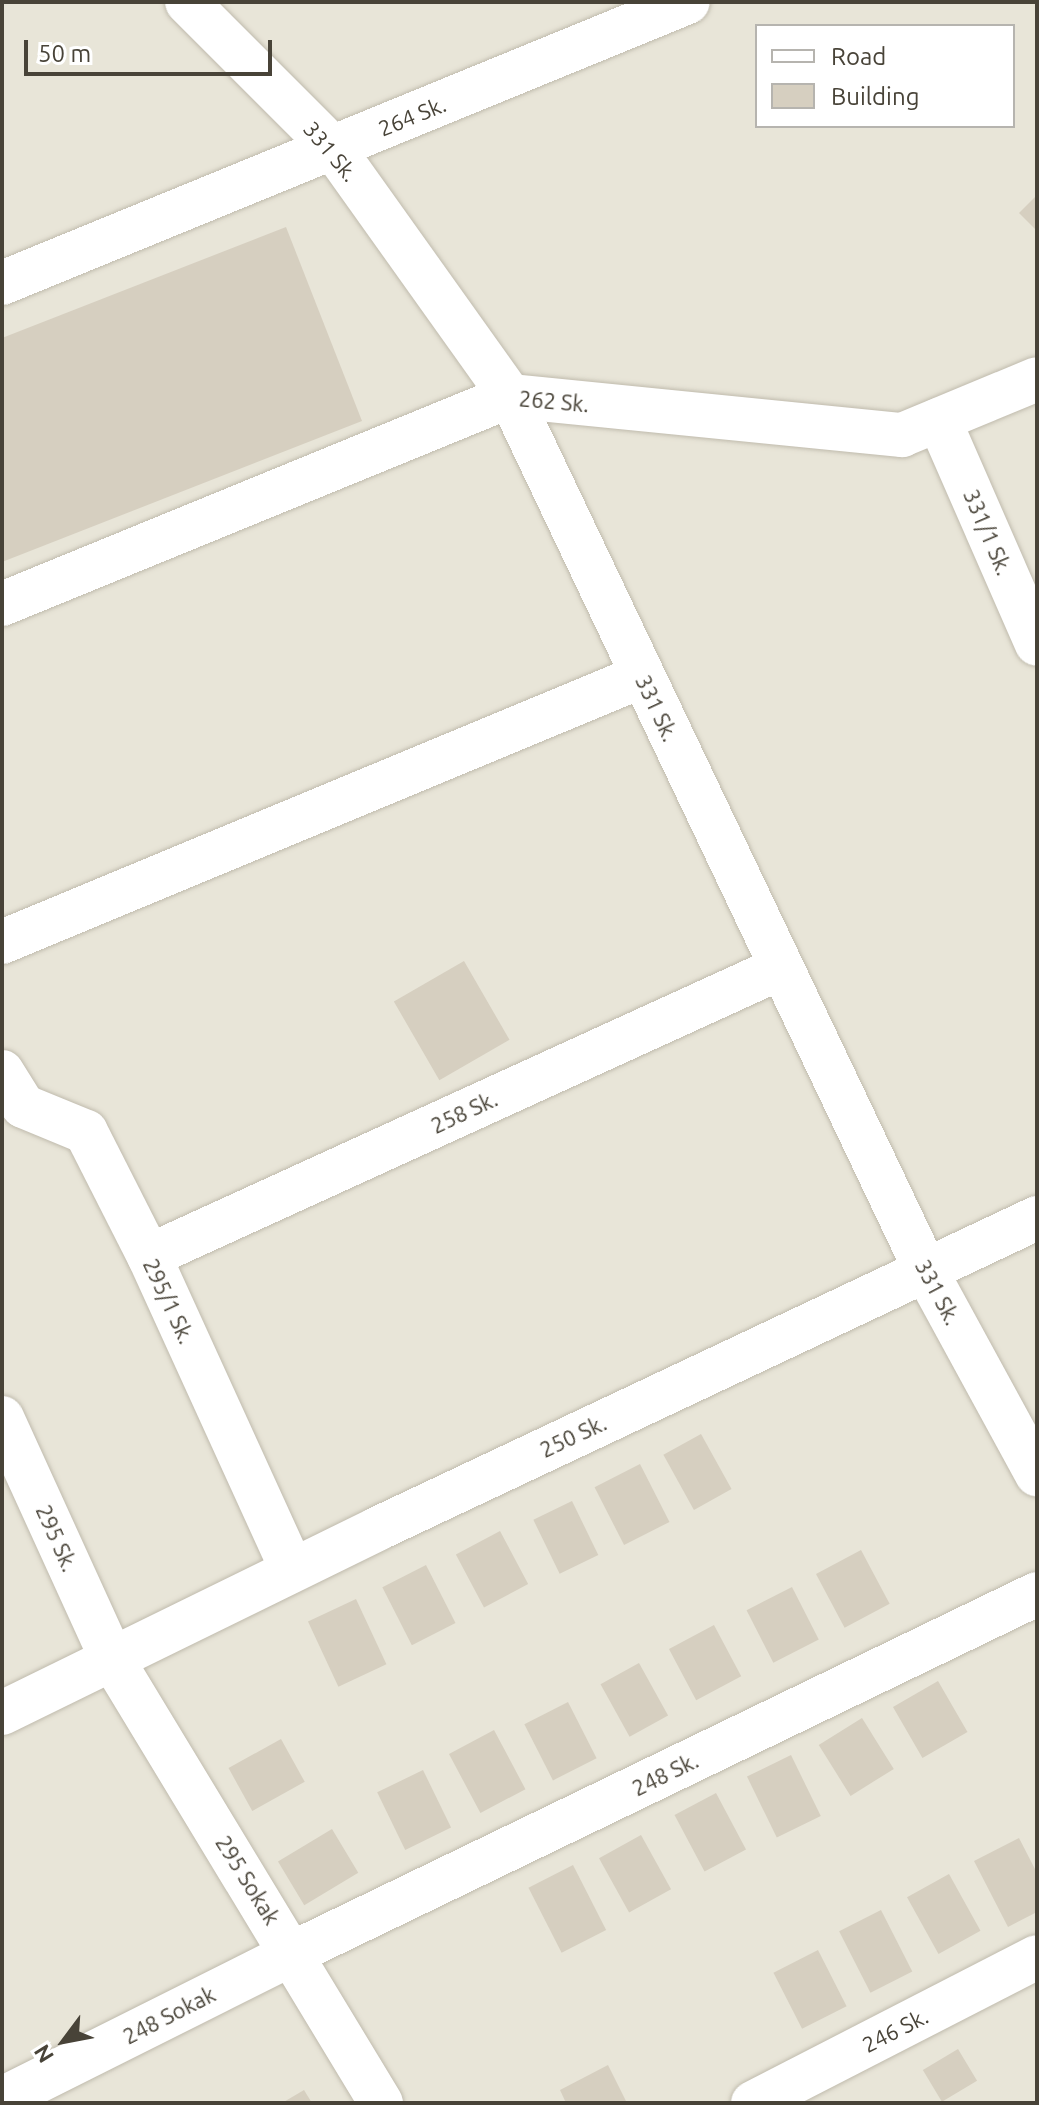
<!DOCTYPE html>
<style>
body{margin:0}
#map{position:relative;width:1039px;height:2105px;overflow:hidden;background:#f4f2ea;font-family:Ubuntu,sans-serif}
div>[style]{position:absolute}
.residential>*{inset:0;background:#e8e5d8}
.building>*{inset:0;background:#d6cfc0;transform-origin:0 0}
.roads{filter:drop-shadow(0 0 2px #c0bbad) drop-shadow(0 0 2px #c0bbad)}
.minor>*{height:44px;margin:-22px;padding:0 22px;transform-origin:22px;border-radius:22px;background:#fff}
span{translate:-50% -50%;white-space:nowrap;text-align:center;line-height:1.15;-webkit-text-stroke:8px #fff;paint-order:stroke}
.street-label{font-size:22px;color:#484338}
.frame{position:absolute;inset:0;border:4px solid #484338;pointer-events:none}
.legend{position:absolute;left:755px;top:24px;width:260px;height:104px;box-sizing:border-box;background:#fff;border:2px solid #b6b4af;margin:0;padding:10px 14px;list-style:none;font-size:24px;color:#484338}
.legend li{display:flex;align-items:center;gap:16px;height:40px}
.legend b{width:40px;border:2px solid #b6b4af}
.north{position:absolute;left:24px;top:2001px;width:80px;height:80px;-webkit-text-stroke:6px #fff;paint-order:stroke;rotate:238deg;font-size:22px;font-weight:700;line-height:32px;text-align:center;color:#484338}
.north::after{content:'';display:block;margin:auto;width:28px;height:36px;background:#484338;clip-path:polygon(50% 0,100% 100%,50% 72%,0 100%)}
.scale{position:absolute;left:24px;top:40px;width:248px;height:36px;box-sizing:border-box;border:4px solid #484338;border-top:0;padding-left:10px;font-size:24px;line-height:28px;white-space:nowrap;color:#484338;-webkit-text-stroke:6px #fff;paint-order:stroke}
</style>
<div id="map">
<div class="residential">
<div style="clip-path:polygon(evenodd,2px 2px,1037px 2px,1037px 2103px,2px 2103px,2px 2px,757px 26px,1013px 26px,1013px 126px,757px 126px,757px 26px)"></div>
</div>
<div class="building">
<div style="clip-path:polygon(1037px 195px,1037px 231px,1019px 213px)"></div>
<div style="clip-path:polygon(286px 227px,362px 421px,2px 562px,2px 338px)"></div>
<div style="left:464px;top:961px;width:91px;height:81px;rotate:60deg"></div>
<div style="left:701px;top:1434px;width:63px;height:43px;rotate:61deg"></div>
<div style="left:640px;top:1464px;width:65px;height:51px;rotate:63deg"></div>
<div style="left:572px;top:1501px;width:60px;height:43px;rotate:64deg"></div>
<div style="left:500px;top:1531px;width:60px;height:50px;rotate:62deg"></div>
<div style="left:861px;top:1550px;width:61px;height:51px;rotate:62deg"></div>
<div style="left:426px;top:1565px;width:65px;height:49px;rotate:63deg"></div>
<div style="left:792px;top:1587px;width:59px;height:51px;rotate:63deg"></div>
<div style="left:356px;top:1599px;width:72px;height:53px;rotate:65deg"></div>
<div style="left:714px;top:1625px;width:58px;height:51px;rotate:62deg"></div>
<div style="left:639px;top:1663px;width:60px;height:44px;rotate:61deg"></div>
<div style="left:938px;top:1681px;width:59px;height:52px;rotate:60deg"></div>
<div style="left:568px;top:1702px;width:63px;height:49px;rotate:63deg"></div>
<div style="left:862px;top:1718px;width:60px;height:51px;rotate:58deg"></div>
<div style="left:494px;top:1730px;width:67px;height:51px;rotate:62deg"></div>
<div style="left:281px;top:1739px;width:49px;height:60px;rotate:61deg"></div>
<div style="left:791px;top:1755px;width:68px;height:49px;rotate:64deg"></div>
<div style="left:423px;top:1770px;width:64px;height:51px;rotate:64deg"></div>
<div style="left:716px;top:1793px;width:64px;height:47px;rotate:62deg"></div>
<div style="left:332px;top:1829px;width:51px;height:63px;rotate:59deg"></div>
<div style="left:641px;top:1835px;width:62px;height:48px;rotate:61deg"></div>
<div style="clip-path:polygon(1019px 1838px,1037px 1873px,1037px 1912px,1008px 1927px,974px 1861px)"></div>
<div style="left:573px;top:1865px;width:73px;height:50px;rotate:63deg"></div>
<div style="left:949px;top:1874px;width:65px;height:48px;rotate:61deg"></div>
<div style="left:881px;top:1910px;width:69px;height:47px;rotate:63deg"></div>
<div style="left:818px;top:1950px;width:63px;height:50px;rotate:63deg"></div>
<div style="left:958px;top:2049px;width:37px;height:41px;rotate:59deg"></div>
<div style="clip-path:polygon(608px 2065px,627px 2103px,566px 2103px,560px 2090px)"></div>
<div style="clip-path:polygon(304px 2090px,312px 2103px,282px 2103px)"></div>
</div>
<div class="roads">
<div class="minor">
<div style="left:187px;top:2px;width:206px;rotate:45deg"></div>
<div style="left:333px;top:148px;width:305px;rotate:54.5deg"></div>
<div style="left:510px;top:396px;width:967px;rotate:64.57deg"></div>
<div style="left:925px;top:1269px;width:234px;rotate:61.4deg"></div>
<div style="left:2px;top:283px;width:741px;rotate:-22.28deg"></div>
<div style="left:939px;top:420px;width:244px;rotate:66.4deg"></div>
<div style="left:2px;top:604px;width:549px;rotate:-22.27deg"></div>
<div style="left:510px;top:396px;width:394px;rotate:5.7deg"></div>
<div style="left:902px;top:435px;width:146px;rotate:-22.5deg"></div>
<div style="left:2px;top:942px;width:693px;rotate:-22.57deg"></div>
<div style="left:2px;top:1072px;width:40px;rotate:58deg"></div>
<div style="left:23px;top:1106px;width:68px;rotate:22.4deg"></div>
<div style="left:86px;top:1132px;width:139px;rotate:63.1deg"></div>
<div style="left:149px;top:1256px;width:345px;rotate:65.5deg"></div>
<div style="left:149px;top:1256px;width:694px;rotate:-24.53deg"></div>
<div style="left:2px;top:1418px;width:265px;rotate:65.5deg"></div>
<div style="left:112px;top:1659px;width:519px;rotate:58.79deg"></div>
<div style="left:2px;top:1713px;width:418px;rotate:-26.1deg"></div>
<div style="left:377px;top:1529px;width:730px;rotate:-25.23deg"></div>
<div style="left:2px;top:2099px;width:326px;rotate:-26.6deg"></div>
<div style="left:293px;top:1953px;width:826px;rotate:-25.76deg"></div>
<div style="left:753px;top:2103px;width:319px;rotate:-27.2deg"></div>
</div>
</div>
<div class="street-label">
<span style="left:412px;top:116px;rotate:-22deg">264 Sk.</span>
<span style="left:331px;top:151px;rotate:50deg">331 Sk.</span>
<span style="left:554px;top:401px;rotate:5deg">262 Sk.</span>
<span style="left:988px;top:532px;rotate:67deg">331/1 Sk.</span>
<span style="left:657px;top:708px;rotate:65deg">331 Sk.</span>
<span style="left:464px;top:1112px;rotate:-25deg">258 Sk.</span>
<span style="left:938px;top:1292px;rotate:62deg">331 Sk.</span>
<span style="left:169px;top:1301px;rotate:65deg">295/1 Sk.</span>
<span style="left:573px;top:1436px;rotate:-25deg">250 Sk.</span>
<span style="left:57px;top:1538px;rotate:66deg">295 Sk.</span>
<span style="left:665px;top:1774px;rotate:-26deg">248 Sk.</span>
<span style="left:248px;top:1880px;rotate:58deg">295 Sokak</span>
<span style="left:169px;top:2015px;rotate:-27deg">248 Sokak</span>
<span style="left:895px;top:2030px;rotate:-27deg">246 Sk.</span>
</div>
<div class="frame"></div>
<ul class="legend">
<li><b style="height:10px;background:#fff"></b>Road</li>
<li><b style="height:22px;background:#d6cfc0"></b>Building</li>
</ul>
<div class="north">N</div>
<div class="scale">50 m</div>
</div>
